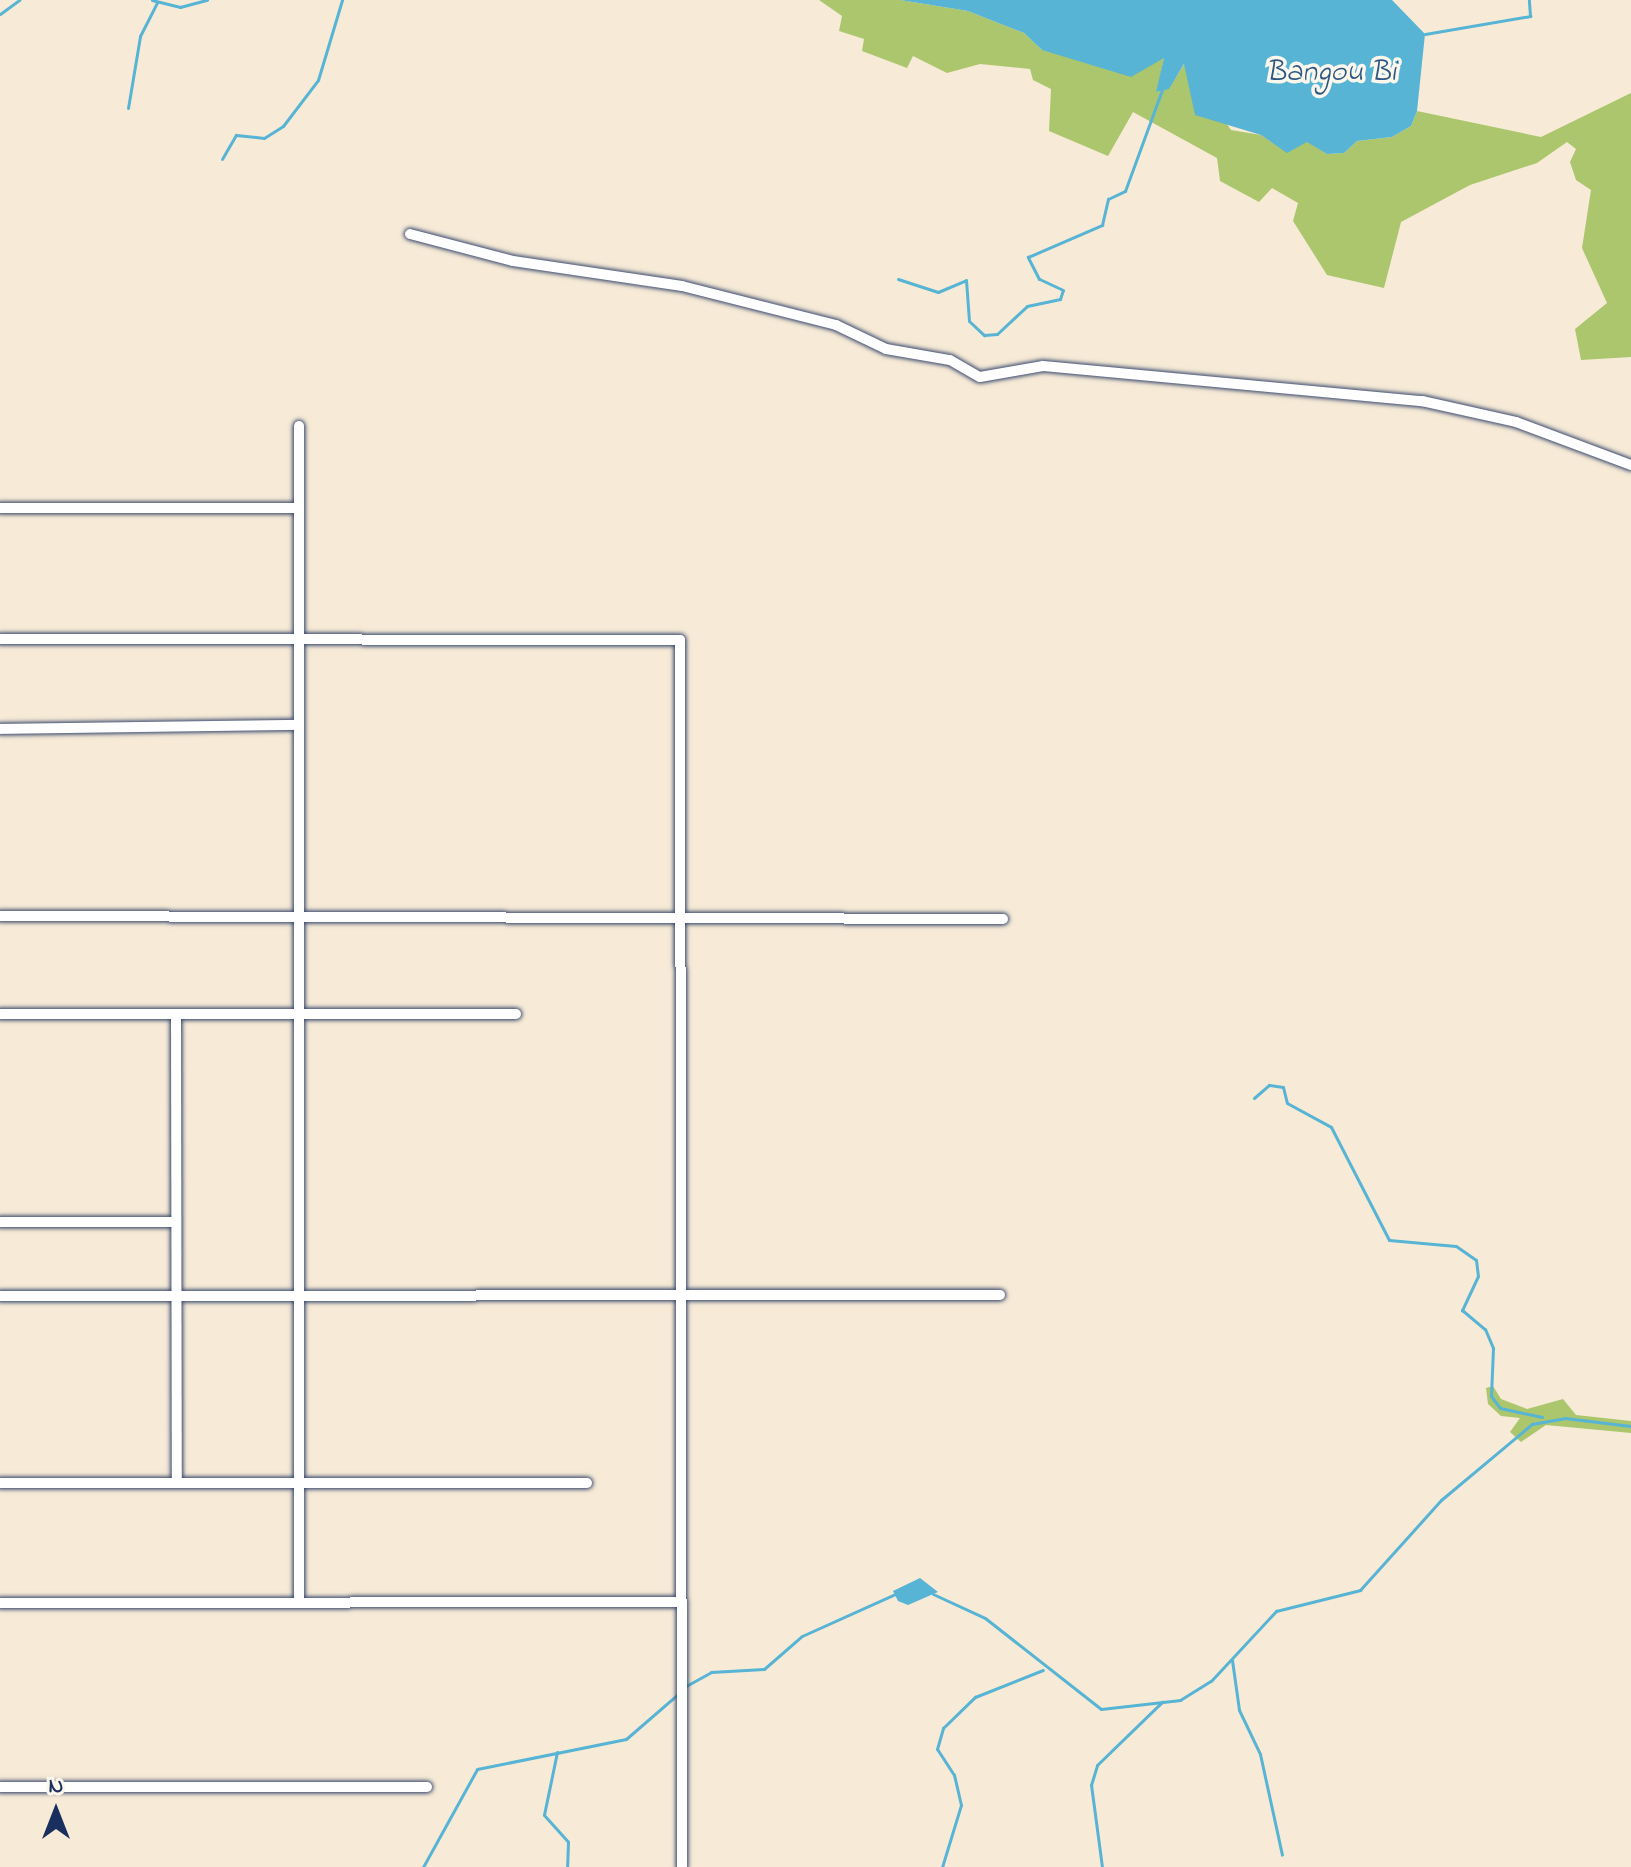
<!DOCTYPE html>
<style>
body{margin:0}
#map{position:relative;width:1631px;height:1867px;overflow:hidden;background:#f7ebd7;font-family:"Indie Flower",sans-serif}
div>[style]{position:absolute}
.green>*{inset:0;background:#abc66d}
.water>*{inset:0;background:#57b4d5}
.stream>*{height:3px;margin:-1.5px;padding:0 1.5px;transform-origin:1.5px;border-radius:1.5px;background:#57b4d5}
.roads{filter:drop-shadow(0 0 2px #3c4b70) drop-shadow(0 0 2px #3c4b70)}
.minor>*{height:10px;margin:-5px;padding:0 5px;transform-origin:5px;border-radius:5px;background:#fff}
span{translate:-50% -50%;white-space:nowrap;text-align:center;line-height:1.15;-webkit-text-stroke:7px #fbf7ec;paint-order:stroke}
.water-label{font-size:30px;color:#2d5782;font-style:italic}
.north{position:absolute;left:16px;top:1771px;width:80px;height:80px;-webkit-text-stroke:6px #fbf7ec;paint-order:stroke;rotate:0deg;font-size:22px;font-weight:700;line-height:32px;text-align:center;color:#1b2f5e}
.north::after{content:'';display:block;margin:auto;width:28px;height:36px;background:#1b2f5e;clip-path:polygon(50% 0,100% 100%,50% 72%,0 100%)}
</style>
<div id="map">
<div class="green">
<div style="clip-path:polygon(819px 0,900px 0,968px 11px,1024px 33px,1042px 50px,1164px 58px,1157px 92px,1169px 88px,1185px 63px,1231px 130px,1261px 135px,1287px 152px,1307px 141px,1327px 154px,1344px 153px,1357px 141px,1392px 137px,1411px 126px,1417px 111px,1541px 137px,1631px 93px,1631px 357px,1581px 360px,1575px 329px,1607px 303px,1582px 248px,1591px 190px,1576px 180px,1570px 162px,1576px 149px,1567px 142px,1537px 163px,1470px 185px,1401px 222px,1384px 288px,1327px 275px,1293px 221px,1298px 203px,1272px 188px,1259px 202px,1220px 181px,1217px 158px,1133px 112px,1108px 156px,1049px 131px,1051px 89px,1033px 80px,1030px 69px,980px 64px,947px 73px,913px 56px,907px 68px,862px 51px,864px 39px,839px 31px,842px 16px)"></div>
<div style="clip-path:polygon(1493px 1386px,1501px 1399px,1527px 1409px,1563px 1399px,1576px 1415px,1631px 1421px,1631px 1433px,1546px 1425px,1521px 1442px,1510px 1432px,1520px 1418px,1501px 1416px,1488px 1404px,1486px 1388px)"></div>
</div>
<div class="water">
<div style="clip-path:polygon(900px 0,1392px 0,1425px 34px,1417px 111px,1411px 126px,1392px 137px,1357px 141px,1344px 153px,1327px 154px,1307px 142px,1287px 153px,1261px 135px,1195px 115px,1184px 64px,1169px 89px,1156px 92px,1164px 58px,1131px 77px,1042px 50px,1024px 33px,968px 11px)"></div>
<div style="clip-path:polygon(920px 1578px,938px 1592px,908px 1605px,898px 1601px,893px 1591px)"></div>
</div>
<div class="stream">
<div style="left:152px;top:0;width:29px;rotate:14deg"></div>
<div style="left:180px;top:7px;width:28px;rotate:-15deg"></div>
<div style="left:0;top:14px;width:24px;rotate:-36deg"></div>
<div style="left:1425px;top:34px;width:107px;rotate:-9.7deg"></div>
<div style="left:1530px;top:16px;width:16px;rotate:-94deg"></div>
<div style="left:128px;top:108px;width:73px;rotate:-80.5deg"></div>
<div style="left:140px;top:36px;width:38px;rotate:-63deg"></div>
<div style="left:222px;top:159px;width:28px;rotate:-60deg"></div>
<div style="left:236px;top:135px;width:28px;rotate:6deg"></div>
<div style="left:264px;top:138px;width:22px;rotate:-32deg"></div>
<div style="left:283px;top:126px;width:58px;rotate:-52.7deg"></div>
<div style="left:318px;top:80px;width:84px;rotate:-73.3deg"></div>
<div style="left:898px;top:279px;width:42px;rotate:18deg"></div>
<div style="left:938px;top:292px;width:30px;rotate:-23deg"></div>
<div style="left:966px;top:280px;width:41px;rotate:85.8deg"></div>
<div style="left:969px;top:321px;width:21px;rotate:43deg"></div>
<div style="left:984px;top:335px;width:13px;rotate:-4deg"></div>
<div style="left:997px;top:334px;width:41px;rotate:-43deg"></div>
<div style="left:1027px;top:306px;width:34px;rotate:-12deg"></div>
<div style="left:1060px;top:299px;width:9px;rotate:-72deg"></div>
<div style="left:1063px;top:290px;width:26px;rotate:-155deg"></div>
<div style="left:1039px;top:279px;width:25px;rotate:-117deg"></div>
<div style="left:1028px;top:257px;width:81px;rotate:-23.4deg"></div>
<div style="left:1102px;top:225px;width:27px;rotate:-77deg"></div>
<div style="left:1108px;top:199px;width:19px;rotate:-25deg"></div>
<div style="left:1125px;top:191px;width:108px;rotate:-69.9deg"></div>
<div style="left:1254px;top:1098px;width:20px;rotate:-41deg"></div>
<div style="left:1269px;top:1085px;width:14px;rotate:8deg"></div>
<div style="left:1283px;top:1087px;width:16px;rotate:76deg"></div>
<div style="left:1287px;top:1103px;width:50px;rotate:28.6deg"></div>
<div style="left:1331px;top:1127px;width:127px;rotate:62.8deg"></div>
<div style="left:1389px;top:1240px;width:67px;rotate:5.1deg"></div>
<div style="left:1456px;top:1246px;width:24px;rotate:35deg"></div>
<div style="left:1476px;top:1260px;width:16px;rotate:83deg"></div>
<div style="left:1478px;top:1276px;width:38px;rotate:115deg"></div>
<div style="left:1462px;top:1310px;width:30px;rotate:40deg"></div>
<div style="left:1485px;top:1329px;width:21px;rotate:67deg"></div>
<div style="left:1493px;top:1348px;width:48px;rotate:92.4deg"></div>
<div style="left:1491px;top:1396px;width:15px;rotate:53deg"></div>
<div style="left:1500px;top:1408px;width:43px;rotate:12.1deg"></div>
<div style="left:933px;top:1594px;width:57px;rotate:24.8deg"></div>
<div style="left:985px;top:1618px;width:147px;rotate:38.1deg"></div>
<div style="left:1101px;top:1709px;width:80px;rotate:-6.5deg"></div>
<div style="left:1180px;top:1700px;width:36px;rotate:-32deg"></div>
<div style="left:1211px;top:1681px;width:96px;rotate:-47.1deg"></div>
<div style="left:1276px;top:1611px;width:87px;rotate:-14deg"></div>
<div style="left:1360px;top:1590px;width:121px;rotate:-48deg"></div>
<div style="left:1441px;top:1500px;width:119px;rotate:-39.9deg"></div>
<div style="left:1532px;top:1424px;width:34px;rotate:-10deg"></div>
<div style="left:1565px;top:1418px;width:66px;rotate:6.9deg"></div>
<div style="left:1232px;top:1660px;width:50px;rotate:82deg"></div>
<div style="left:1239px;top:1710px;width:49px;rotate:64.5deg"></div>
<div style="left:1260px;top:1754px;width:103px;rotate:77.7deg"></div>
<div style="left:686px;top:1686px;width:29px;rotate:-29deg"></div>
<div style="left:711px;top:1672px;width:53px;rotate:-3.2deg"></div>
<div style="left:764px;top:1669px;width:50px;rotate:-41deg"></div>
<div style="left:802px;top:1636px;width:102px;rotate:-24.3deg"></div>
<div style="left:557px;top:1752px;width:64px;rotate:101.7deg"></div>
<div style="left:544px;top:1815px;width:36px;rotate:48deg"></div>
<div style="left:568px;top:1842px;width:25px;rotate:92deg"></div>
<div style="left:423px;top:1867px;width:112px;rotate:-61.1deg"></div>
<div style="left:477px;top:1769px;width:152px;rotate:-11.4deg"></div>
<div style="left:626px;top:1739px;width:69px;rotate:-40.9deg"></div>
<div style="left:942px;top:1867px;width:65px;rotate:-73deg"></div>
<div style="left:961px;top:1805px;width:31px;rotate:-103deg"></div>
<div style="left:954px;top:1775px;width:31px;rotate:-123deg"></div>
<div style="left:937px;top:1749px;width:22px;rotate:-74deg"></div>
<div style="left:943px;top:1728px;width:45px;rotate:-44.1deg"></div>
<div style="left:975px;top:1697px;width:73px;rotate:-21.7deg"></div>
<div style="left:1102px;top:1867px;width:83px;rotate:-97.6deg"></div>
<div style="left:1091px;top:1785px;width:21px;rotate:-73deg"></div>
<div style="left:1097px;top:1765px;width:91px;rotate:-44.1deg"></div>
</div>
<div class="roads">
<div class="minor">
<div style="left:410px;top:234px;width:106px;rotate:14.7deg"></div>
<div style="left:513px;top:261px;width:171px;rotate:8.4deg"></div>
<div style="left:682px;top:286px;width:159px;rotate:14.2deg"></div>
<div style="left:836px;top:325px;width:55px;rotate:25.6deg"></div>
<div style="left:886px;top:349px;width:65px;rotate:9.8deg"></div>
<div style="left:950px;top:360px;width:34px;rotate:30deg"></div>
<div style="left:980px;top:377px;width:64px;rotate:-9.9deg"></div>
<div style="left:1043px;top:366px;width:381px;rotate:5.3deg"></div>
<div style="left:1422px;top:401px;width:96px;rotate:12.6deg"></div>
<div style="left:1516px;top:422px;width:123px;rotate:20.5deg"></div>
<div style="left:299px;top:426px;width:1177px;rotate:90deg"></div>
<div style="left:0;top:508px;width:299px"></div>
<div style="left:0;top:639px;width:680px;rotate:0.08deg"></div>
<div style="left:680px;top:640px;width:1227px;rotate:89.91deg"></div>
<div style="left:0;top:729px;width:299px;rotate:-0.8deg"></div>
<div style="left:0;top:916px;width:1003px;rotate:0.17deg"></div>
<div style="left:0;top:1014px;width:516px"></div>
<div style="left:176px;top:1014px;width:469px;rotate:89.9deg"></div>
<div style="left:0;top:1222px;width:176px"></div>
<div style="left:0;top:1296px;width:1000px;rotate:-0.06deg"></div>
<div style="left:0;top:1483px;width:587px"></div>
<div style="left:0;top:1603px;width:682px;rotate:-0.08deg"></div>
<div style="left:0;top:1787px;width:427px"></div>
</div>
</div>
<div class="water-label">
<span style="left:1331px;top:73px">Bangou Bi</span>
</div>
<div class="north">N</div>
</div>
